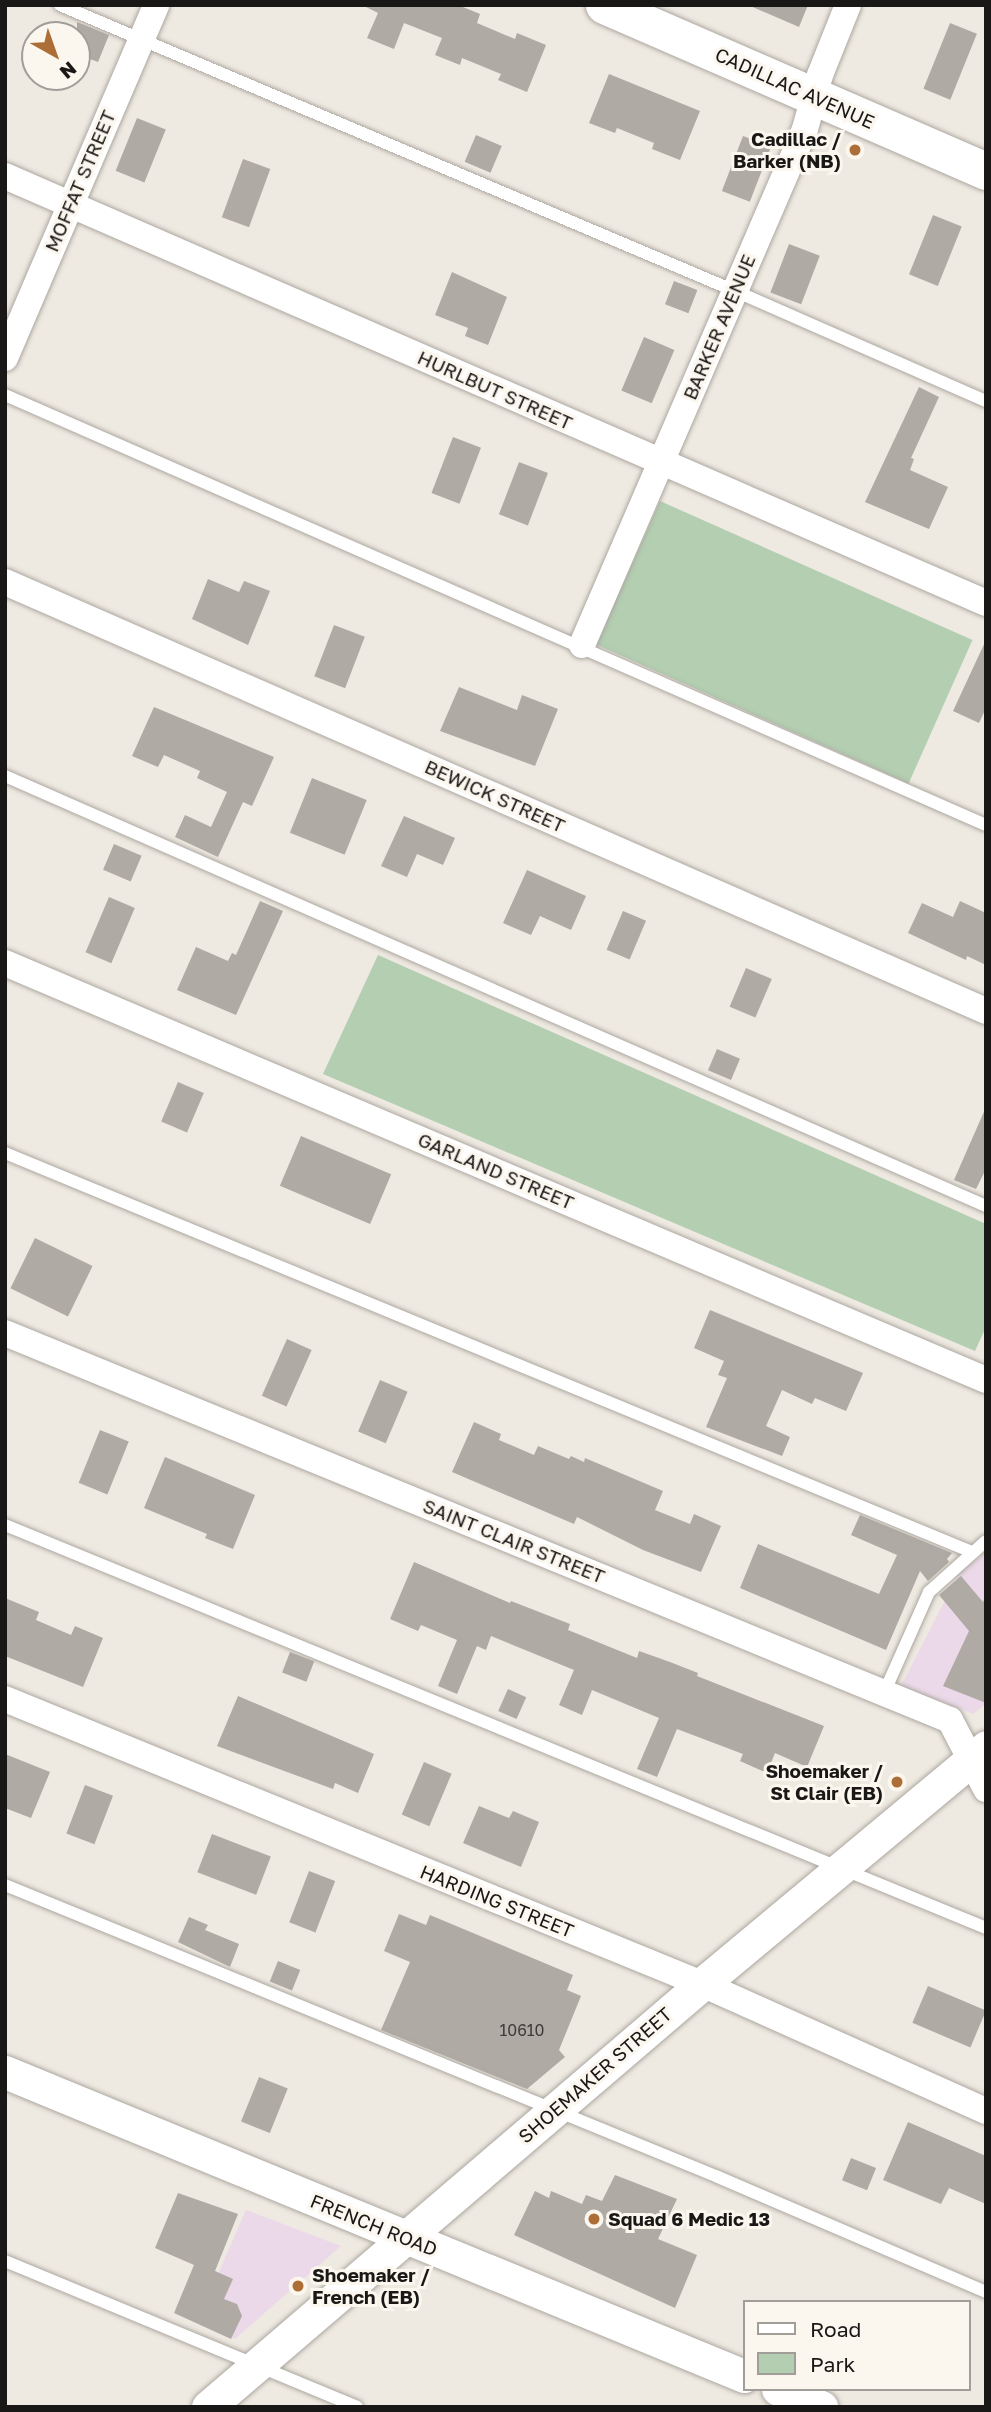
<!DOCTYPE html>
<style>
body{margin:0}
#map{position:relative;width:991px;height:2412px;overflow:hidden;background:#eee9e1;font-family:"Golos Text",sans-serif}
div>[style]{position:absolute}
.commercial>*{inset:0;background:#ebd9e9}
.green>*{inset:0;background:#b3ceb1;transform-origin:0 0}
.building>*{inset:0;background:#afaaa3;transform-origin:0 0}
.roads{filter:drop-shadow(0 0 2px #aca7a0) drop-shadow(0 0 2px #aca7a0)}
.service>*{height:12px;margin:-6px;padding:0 6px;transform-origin:6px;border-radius:6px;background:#fff}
.minor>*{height:26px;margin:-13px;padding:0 13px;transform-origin:13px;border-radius:13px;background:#fff}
.tertiary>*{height:33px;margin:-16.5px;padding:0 16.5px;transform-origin:16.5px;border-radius:16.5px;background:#fff}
.secondary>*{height:37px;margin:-18.5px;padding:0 18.5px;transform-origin:18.5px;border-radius:18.5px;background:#fff}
.dots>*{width:19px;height:19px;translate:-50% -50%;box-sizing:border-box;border:4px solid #fbf6ee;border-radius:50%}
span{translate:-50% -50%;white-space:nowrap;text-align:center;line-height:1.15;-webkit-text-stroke:6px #fbf6ee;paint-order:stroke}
.number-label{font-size:16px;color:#3f3c39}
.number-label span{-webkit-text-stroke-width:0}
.street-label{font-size:19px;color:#1a1816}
.poi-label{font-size:19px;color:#1a1816;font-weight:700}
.right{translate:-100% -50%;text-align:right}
.left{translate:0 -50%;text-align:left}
.frame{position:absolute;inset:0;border:7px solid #1a1816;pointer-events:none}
.legend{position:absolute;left:743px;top:2300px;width:228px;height:91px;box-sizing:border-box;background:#fbf6ee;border:2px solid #a19d98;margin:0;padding:9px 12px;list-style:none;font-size:21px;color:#1a1816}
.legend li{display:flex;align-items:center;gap:14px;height:35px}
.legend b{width:35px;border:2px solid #a19d98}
.north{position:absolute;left:21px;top:21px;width:70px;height:70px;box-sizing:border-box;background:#fbf6ee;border:2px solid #a19d98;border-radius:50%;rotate:140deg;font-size:19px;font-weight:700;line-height:28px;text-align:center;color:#1a1816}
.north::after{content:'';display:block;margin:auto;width:24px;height:32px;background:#ad6d36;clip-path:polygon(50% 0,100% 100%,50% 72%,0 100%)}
</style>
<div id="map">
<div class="commercial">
<div style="clip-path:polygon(986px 1552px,986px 1704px,973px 1714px,901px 1686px,959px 1573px)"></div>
<div style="clip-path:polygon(246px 2210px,341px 2246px,235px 2339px,197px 2322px)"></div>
</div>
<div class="green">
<div style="left:660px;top:501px;width:342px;height:157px;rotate:24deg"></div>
<div style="clip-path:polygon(378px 955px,986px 1224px,986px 1327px,975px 1351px,323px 1074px)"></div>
</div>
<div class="building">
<div style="clip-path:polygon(362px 5px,458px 5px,480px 14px,477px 23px,515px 39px,517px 33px,546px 45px,527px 92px,498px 80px,501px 74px,462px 58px,460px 65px,435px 55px,442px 38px,404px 23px,394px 49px,367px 38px,378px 13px)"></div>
<div style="clip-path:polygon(748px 5px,808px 5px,799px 27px)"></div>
<div style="clip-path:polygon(77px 22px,109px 35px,98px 62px,77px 54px)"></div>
<div style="left:950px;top:23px;width:29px;height:71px;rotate:22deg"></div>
<div style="clip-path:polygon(609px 74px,700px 111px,680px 160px,652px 149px,654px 143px,617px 128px,615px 133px,589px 123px)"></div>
<div style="left:137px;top:118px;width:31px;height:57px;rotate:22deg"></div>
<div style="left:476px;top:135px;width:28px;height:29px;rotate:23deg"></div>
<div style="left:743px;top:136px;width:30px;height:59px;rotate:21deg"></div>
<div style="left:243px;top:159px;width:29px;height:62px;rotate:20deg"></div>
<div style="left:933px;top:215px;width:31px;height:64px;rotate:22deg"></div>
<div style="left:789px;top:244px;width:33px;height:52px;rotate:21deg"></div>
<div style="clip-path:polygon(452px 272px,507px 297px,488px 345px,465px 336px,468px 328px,435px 315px)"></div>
<div style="left:674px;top:281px;width:25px;height:25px;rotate:21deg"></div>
<div style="left:644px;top:337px;width:33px;height:58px;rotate:23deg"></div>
<div style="clip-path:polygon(919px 387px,939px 397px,911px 458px,914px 459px,910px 470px,948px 487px,929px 529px,865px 502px)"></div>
<div style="left:453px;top:437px;width:30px;height:60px;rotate:21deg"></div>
<div style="left:519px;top:462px;width:31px;height:56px;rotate:21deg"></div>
<div style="clip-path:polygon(208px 579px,239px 592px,244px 581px,270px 591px,248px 645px,192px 619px)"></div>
<div style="left:334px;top:625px;width:33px;height:55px;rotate:21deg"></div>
<div style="clip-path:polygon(986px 640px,986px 708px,979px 723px,953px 711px)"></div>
<div style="clip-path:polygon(459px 687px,517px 710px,522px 695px,558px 709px,535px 766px,440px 731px)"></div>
<div style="clip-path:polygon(154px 707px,274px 757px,252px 806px,243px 802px,218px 857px,175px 837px,185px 815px,211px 827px,227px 792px,197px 778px,200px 771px,164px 755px,158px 767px,132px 756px)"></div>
<div style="left:312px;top:778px;width:59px;height:59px;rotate:22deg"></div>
<div style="clip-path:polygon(404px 816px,455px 838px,443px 865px,417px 854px,407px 877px,381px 866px)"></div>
<div style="left:114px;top:844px;width:30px;height:28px;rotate:23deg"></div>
<div style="clip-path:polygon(527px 870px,586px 896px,571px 930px,540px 916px,531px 935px,503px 923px)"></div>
<div style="left:109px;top:897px;width:28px;height:60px;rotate:23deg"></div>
<div style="clip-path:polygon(260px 901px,283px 911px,236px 1015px,177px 990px,196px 947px,228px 961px,232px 953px,236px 955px)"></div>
<div style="clip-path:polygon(960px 901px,986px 913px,986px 965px,967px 956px,966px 960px,908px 933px,922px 903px,953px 917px)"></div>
<div style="left:623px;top:911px;width:25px;height:42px;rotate:23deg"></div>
<div style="left:746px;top:968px;width:28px;height:42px;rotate:23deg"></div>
<div style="left:717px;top:1049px;width:25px;height:23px;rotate:23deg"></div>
<div style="left:178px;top:1082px;width:28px;height:43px;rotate:23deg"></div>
<div style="clip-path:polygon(986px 1107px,986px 1169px,976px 1189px,954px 1180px)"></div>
<div style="left:301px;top:1136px;width:98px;height:54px;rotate:23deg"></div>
<div style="left:35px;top:1238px;width:64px;height:56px;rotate:26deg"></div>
<div style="clip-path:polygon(710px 1310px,863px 1373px,846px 1411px,815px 1398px,812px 1404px,782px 1390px,766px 1426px,790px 1437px,782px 1456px,706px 1427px,727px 1378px,718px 1375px,724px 1361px,694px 1348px)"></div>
<div style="left:287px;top:1339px;width:27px;height:62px;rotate:24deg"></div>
<div style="left:380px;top:1380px;width:30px;height:56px;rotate:23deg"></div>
<div style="clip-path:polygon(474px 1422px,501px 1434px,499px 1440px,534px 1455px,538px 1446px,569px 1459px,571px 1456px,584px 1462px,585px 1458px,663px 1491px,655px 1510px,690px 1524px,694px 1514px,721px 1526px,701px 1572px,643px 1550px,577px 1517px,574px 1524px,452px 1472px)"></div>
<div style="left:100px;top:1430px;width:31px;height:57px;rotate:22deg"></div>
<div style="clip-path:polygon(165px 1457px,255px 1495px,233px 1549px,205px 1538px,207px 1534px,144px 1508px)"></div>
<div style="clip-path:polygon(860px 1515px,952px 1553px,947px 1559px,949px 1562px,928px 1581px,920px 1571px,886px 1650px,740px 1588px,758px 1544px,879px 1594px,897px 1555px,851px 1535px)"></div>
<div style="clip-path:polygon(414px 1562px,510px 1603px,511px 1601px,570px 1624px,568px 1630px,637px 1658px,639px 1651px,670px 1662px,698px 1673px,697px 1676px,824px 1726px,807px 1767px,775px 1753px,767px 1773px,740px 1761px,743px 1754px,677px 1729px,657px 1777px,637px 1769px,659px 1718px,592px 1690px,582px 1715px,559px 1705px,574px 1670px,491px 1636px,486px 1650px,477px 1646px,457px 1694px,438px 1686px,457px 1640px,421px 1625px,418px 1631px,390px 1619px)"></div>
<div style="clip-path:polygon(961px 1576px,983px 1602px,986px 1595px,986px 1703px,943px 1686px,969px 1631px,939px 1595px)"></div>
<div style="clip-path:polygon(5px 1598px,39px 1612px,36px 1620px,71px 1635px,75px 1626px,103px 1638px,83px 1687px,5px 1656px)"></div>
<div style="left:290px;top:1652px;width:26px;height:22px;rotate:21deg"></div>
<div style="left:508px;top:1689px;width:20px;height:24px;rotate:24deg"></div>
<div style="clip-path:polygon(238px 1696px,374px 1754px,358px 1793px,335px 1783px,333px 1789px,217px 1746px)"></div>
<div style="clip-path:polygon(5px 1754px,50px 1772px,31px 1818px,5px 1808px)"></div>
<div style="left:424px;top:1762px;width:30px;height:57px;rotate:23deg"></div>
<div style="left:85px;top:1785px;width:30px;height:52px;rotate:21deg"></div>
<div style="clip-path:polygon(479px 1806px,509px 1818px,513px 1811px,539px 1822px,521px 1867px,463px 1843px)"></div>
<div style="left:212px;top:1834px;width:63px;height:41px;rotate:21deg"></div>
<div style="left:309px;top:1871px;width:28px;height:55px;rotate:21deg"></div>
<div style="clip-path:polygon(399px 1914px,426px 1925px,430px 1915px,573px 1975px,567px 1990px,581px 1996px,559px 2050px,565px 2057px,527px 2089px,381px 2030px,410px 1962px,384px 1951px)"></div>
<div style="clip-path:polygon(189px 1917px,208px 1925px,205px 1930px,239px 1944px,230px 1967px,178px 1942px)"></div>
<div style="left:278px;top:1961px;width:24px;height:22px;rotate:22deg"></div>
<div style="left:928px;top:1986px;width:63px;height:40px;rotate:23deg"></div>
<div style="left:259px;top:2077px;width:31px;height:48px;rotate:22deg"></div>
<div style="clip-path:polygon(908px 2122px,986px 2156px,986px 2204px,949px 2188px,941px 2204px,883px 2180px)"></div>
<div style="left:851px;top:2158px;width:27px;height:24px;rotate:22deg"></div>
<div style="clip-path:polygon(615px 2175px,677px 2199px,658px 2239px,697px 2255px,675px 2308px,514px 2235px,535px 2191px,549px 2198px,551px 2191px,582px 2204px,586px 2195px,602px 2201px)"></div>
<div style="clip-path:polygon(178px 2193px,238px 2214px,215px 2271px,233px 2279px,224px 2299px,237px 2304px,242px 2316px,231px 2339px,174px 2313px,194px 2265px,155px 2248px)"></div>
</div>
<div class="roads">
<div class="service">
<div style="left:60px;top:5px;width:733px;rotate:22.96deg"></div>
<div style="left:735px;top:291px;width:274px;rotate:23.7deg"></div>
<div style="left:5px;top:395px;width:1071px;rotate:23.67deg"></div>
<div style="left:5px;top:776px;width:1071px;rotate:23.67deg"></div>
<div style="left:5px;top:1153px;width:1046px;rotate:22.42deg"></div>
<div style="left:5px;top:1525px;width:1061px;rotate:22.33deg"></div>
<div style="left:884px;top:1693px;width:111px;rotate:-66deg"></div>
<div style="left:929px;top:1592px;width:76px;rotate:-41.8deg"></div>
<div style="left:5px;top:1885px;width:770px;rotate:22.27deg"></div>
<div style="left:718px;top:2177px;width:292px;rotate:23.2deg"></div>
<div style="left:5px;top:2261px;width:381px;rotate:22.5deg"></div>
</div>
<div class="minor">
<div style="left:5px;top:176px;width:1070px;rotate:23.52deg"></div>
<div style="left:5px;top:358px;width:384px;rotate:-66.8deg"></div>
<div style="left:5px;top:582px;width:1071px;rotate:23.62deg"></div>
<div style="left:582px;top:645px;width:562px;rotate:-66.63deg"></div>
<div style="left:805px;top:129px;width:56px;rotate:-74.5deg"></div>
<div style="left:820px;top:75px;width:75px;rotate:-68.2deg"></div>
<div style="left:5px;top:963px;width:1066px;rotate:23.03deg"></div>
<div style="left:5px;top:1333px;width:1021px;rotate:22.27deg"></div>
<div style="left:950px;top:1720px;width:78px;rotate:62.4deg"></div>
<div style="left:5px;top:1699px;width:753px;rotate:22.24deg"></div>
<div style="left:702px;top:1984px;width:311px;rotate:24.1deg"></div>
</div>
<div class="tertiary">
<div style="left:5px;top:2072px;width:799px;rotate:22.36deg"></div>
<div style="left:778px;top:2389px;width:47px;rotate:22.7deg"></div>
<div style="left:208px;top:2407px;width:650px;rotate:-40.57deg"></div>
<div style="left:702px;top:1984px;width:370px;rotate:-39.8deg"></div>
</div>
<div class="secondary">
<div style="left:604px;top:5px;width:417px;rotate:23.5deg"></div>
</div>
</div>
<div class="dots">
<div style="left:855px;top:150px;background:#ad6d36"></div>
<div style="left:897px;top:1782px;background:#ad6d36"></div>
<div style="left:594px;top:2219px;background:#ad6d36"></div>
<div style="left:298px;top:2286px;background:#ad6d36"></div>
</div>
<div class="number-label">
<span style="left:522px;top:2030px">10610</span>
</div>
<div class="street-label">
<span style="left:795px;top:88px;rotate:24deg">CADILLAC AVENUE</span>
<span style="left:80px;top:181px;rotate:-67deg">MOFFAT STREET</span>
<span style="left:719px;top:327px;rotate:-67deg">BARKER AVENUE</span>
<span style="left:495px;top:390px;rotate:24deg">HURLBUT STREET</span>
<span style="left:495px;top:796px;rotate:24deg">BEWICK STREET</span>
<span style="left:496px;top:1171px;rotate:23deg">GARLAND STREET</span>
<span style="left:514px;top:1541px;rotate:22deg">SAINT CLAIR STREET</span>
<span style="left:497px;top:1901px;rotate:22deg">HARDING STREET</span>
<span style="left:595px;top:2075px;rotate:-41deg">SHOEMAKER STREET</span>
<span style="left:374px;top:2225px;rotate:22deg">FRENCH ROAD</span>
</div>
<div class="poi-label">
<span class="right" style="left:841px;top:150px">Cadillac /<br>Barker (NB)</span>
<span class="right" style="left:883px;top:1782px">Shoemaker /<br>St Clair (EB)</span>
<span class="left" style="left:608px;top:2219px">Squad 6 Medic 13</span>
<span class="left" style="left:312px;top:2286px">Shoemaker /<br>French (EB)</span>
</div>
<div class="frame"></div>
<ul class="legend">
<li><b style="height:9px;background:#fff"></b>Road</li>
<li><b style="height:19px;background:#b3ceb1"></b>Park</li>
</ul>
<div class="north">N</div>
</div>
